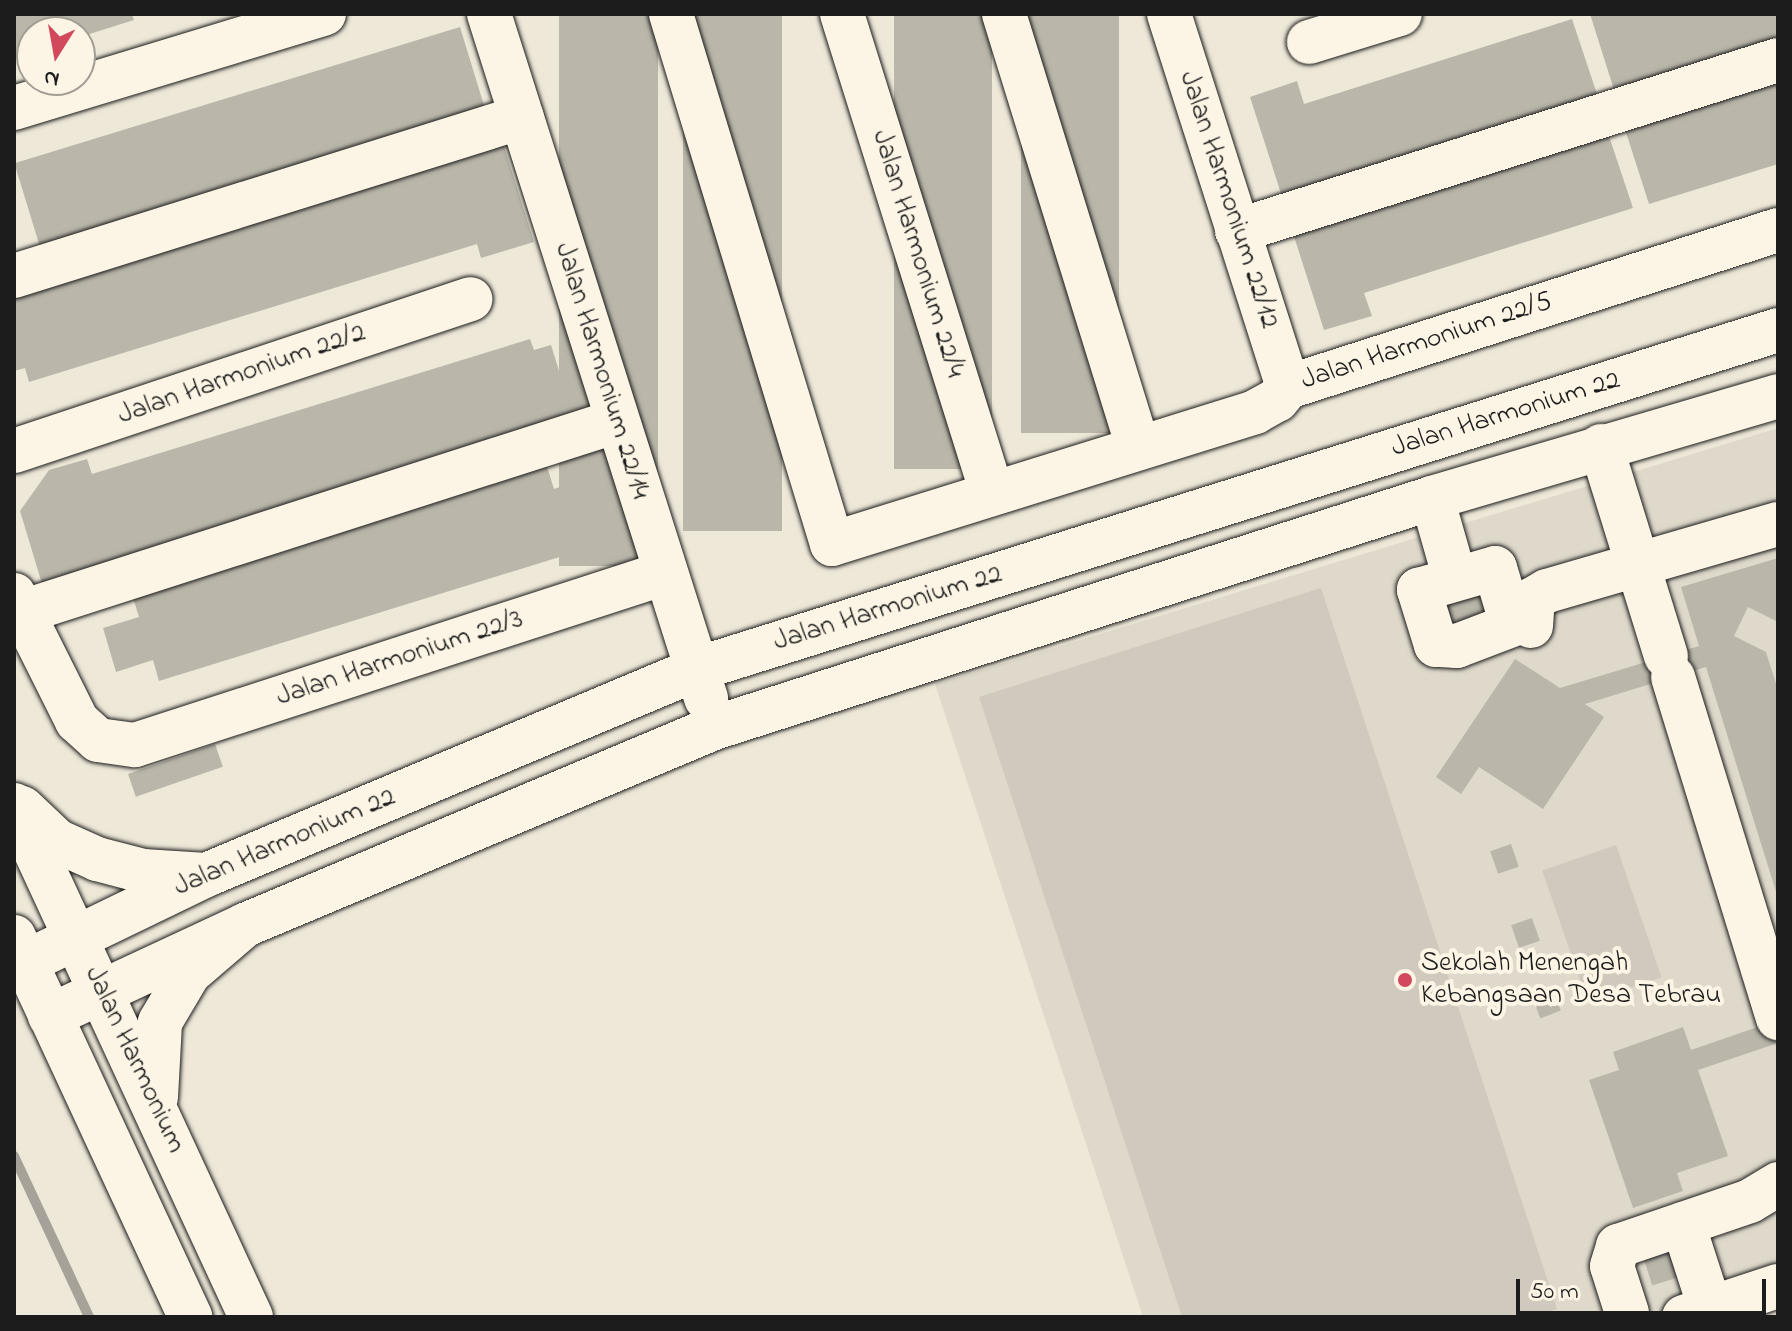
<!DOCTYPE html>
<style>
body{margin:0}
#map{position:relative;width:1792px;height:1331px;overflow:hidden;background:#eee8d9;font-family:"Indie Flower",sans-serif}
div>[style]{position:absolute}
.built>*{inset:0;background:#ded9cb}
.green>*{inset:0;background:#cfcabd;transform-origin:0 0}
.stream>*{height:10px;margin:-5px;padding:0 5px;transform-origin:5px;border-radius:5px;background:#a7a299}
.building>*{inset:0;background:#bab6aa;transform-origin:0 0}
.roads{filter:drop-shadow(0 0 2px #1c1c1c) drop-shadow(0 0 2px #1c1c1c)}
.minor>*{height:44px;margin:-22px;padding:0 22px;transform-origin:22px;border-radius:22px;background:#fcf5e5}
.major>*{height:44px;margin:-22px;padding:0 22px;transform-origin:22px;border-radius:22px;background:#fcf5e5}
.dots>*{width:22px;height:22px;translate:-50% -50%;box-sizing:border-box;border:4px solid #fcf5e5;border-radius:50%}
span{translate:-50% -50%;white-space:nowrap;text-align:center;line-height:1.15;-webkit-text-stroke:8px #fcf5e5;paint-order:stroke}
.street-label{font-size:28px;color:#1c1c1c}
.poi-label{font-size:28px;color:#1c1c1c}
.left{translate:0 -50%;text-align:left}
.frame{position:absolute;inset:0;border:16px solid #1c1c1c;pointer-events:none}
.north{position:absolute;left:16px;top:16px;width:80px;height:80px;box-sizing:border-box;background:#fcf5e5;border:2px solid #a29e95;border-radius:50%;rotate:191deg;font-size:22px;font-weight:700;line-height:32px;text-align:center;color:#1c1c1c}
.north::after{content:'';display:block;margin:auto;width:28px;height:36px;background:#d1495b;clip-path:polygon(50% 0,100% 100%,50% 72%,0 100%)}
.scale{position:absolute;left:1516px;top:1279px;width:250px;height:36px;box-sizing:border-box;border:4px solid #1c1c1c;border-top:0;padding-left:10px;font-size:24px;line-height:28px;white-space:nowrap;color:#1c1c1c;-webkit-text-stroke:6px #fcf5e5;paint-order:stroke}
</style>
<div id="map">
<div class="built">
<div style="clip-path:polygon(1778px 428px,1778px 1276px,1644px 1317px,1143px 1317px,935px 684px)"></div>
</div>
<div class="green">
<div style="clip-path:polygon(1321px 588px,1557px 1309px,1531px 1317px,1182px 1317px,979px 697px)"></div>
<div style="left:1616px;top:845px;width:140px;height:78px;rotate:71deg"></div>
</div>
<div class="stream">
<div style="left:14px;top:1156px;width:178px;rotate:65deg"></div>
</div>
<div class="building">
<div style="clip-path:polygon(14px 14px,132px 14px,134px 20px,80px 37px,80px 32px,32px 32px,32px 52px,14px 58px)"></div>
<div style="left:559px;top:14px;width:99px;height:552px"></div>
<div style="left:683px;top:14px;width:99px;height:517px"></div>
<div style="left:894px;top:14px;width:98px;height:455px"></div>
<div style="left:1021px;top:14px;width:98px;height:419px"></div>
<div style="clip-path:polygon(1590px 14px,1778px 14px,1778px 46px,1616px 96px)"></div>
<div style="clip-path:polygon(1572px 19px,1600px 103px,1284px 203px,1250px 97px,1297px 81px,1304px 104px)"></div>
<div style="left:460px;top:27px;width:95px;height:466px;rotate:73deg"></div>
<div style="clip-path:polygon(1778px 72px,1778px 164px,1649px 204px,1622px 120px)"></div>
<div style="clip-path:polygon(1605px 124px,1633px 208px,1364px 293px,1372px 316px,1324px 330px,1290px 224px)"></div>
<div style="clip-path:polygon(502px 140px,534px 242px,481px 258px,477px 244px,29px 382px,25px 368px,14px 371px,14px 290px)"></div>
<div style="clip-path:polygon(530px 339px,534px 350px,551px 345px,572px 413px,43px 587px,20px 511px,49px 470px,87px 459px,92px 474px)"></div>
<div style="clip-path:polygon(545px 460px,554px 489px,591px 477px,611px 541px,159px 681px,153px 660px,116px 672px,103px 628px,139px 617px,130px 588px)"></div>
<div style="clip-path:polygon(1778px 558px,1778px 622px,1748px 607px,1734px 636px,1766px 652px,1778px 690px,1778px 898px,1706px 667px,1585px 704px,1604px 717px,1543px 809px,1479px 767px,1461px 794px,1436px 777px,1515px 659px,1560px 688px,1699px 646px,1681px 587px)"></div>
<div style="left:1493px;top:583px;width:34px;height:68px;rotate:73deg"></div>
<div style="left:215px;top:744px;width:24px;height:92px;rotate:71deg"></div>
<div style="left:1511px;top:844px;width:24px;height:22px;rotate:71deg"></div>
<div style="left:1532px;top:918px;width:24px;height:22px;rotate:71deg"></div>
<div style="left:1553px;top:990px;width:22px;height:22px;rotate:69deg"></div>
<div style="clip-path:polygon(1778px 1020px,1778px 1043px,1698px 1070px,1728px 1156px,1677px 1173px,1683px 1191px,1633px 1208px,1589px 1080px,1619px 1070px,1613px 1052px,1683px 1027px,1691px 1050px)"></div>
<div style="left:1668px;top:1245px;width:34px;height:27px;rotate:73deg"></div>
</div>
<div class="roads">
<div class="minor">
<div style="left:489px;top:14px;width:718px;rotate:72.4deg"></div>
<div style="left:671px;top:14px;width:554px;rotate:73.1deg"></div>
<div style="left:832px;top:544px;width:443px;rotate:-17.3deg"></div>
<div style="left:1255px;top:412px;width:25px;rotate:-29deg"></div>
<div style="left:1277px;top:400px;width:17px;rotate:-50deg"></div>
<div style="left:1288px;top:387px;width:515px;rotate:-17.77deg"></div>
<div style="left:842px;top:14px;width:502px;rotate:72.61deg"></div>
<div style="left:1004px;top:14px;width:454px;rotate:72.8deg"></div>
<div style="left:1169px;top:14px;width:392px;rotate:72.3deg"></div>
<div style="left:1309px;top:42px;width:95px;rotate:-17.1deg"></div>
<div style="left:14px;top:108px;width:324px;rotate:-16.9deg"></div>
<div style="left:1237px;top:231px;width:567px;rotate:-17.54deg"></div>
<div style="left:14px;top:276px;width:532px;rotate:-17.38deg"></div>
<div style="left:1601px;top:446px;width:220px;rotate:72.8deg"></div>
<div style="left:14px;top:451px;width:481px;rotate:-18.4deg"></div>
<div style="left:1432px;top:498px;width:84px;rotate:74.1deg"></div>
<div style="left:1495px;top:568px;width:59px;rotate:73.4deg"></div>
<div style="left:1512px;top:625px;width:59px;rotate:159.1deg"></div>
<div style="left:1457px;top:646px;width:21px;rotate:-177deg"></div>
<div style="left:1436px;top:645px;width:58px;rotate:-107.2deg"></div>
<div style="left:1419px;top:590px;width:79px;rotate:-16.1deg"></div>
<div style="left:14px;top:595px;width:141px;rotate:63.4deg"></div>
<div style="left:77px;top:721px;width:28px;rotate:42deg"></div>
<div style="left:98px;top:740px;width:37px;rotate:8deg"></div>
<div style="left:135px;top:745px;width:557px;rotate:-17.98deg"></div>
<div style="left:22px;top:612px;width:625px;rotate:-17.8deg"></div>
<div style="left:1531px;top:626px;width:27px;rotate:-86deg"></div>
<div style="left:1533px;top:599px;width:16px;rotate:-30deg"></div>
<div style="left:1547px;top:591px;width:241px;rotate:-16.2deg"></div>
<div style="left:1673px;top:677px;width:357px;rotate:72.9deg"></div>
<div style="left:26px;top:962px;width:200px;rotate:-25.8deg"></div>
<div style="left:206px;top:875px;width:532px;rotate:-22.76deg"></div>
<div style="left:697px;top:669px;width:1133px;rotate:-17.41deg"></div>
<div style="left:50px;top:1016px;width:215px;rotate:-25deg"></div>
<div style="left:245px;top:925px;width:509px;rotate:-22.78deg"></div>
<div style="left:714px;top:728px;width:754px;rotate:-17.76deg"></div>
<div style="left:1432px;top:498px;width:361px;rotate:-16.4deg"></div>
<div style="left:1683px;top:1224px;width:71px;rotate:72.1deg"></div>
<div style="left:1627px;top:1313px;width:49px;rotate:-107.7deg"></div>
<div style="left:1612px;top:1266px;width:21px;rotate:-73deg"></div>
<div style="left:1618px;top:1246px;width:139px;rotate:-18.8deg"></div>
<div style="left:1750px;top:1201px;width:33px;rotate:-31deg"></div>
<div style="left:1684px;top:1317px;width:99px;rotate:-18.3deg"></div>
</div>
<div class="major">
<div style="left:14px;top:805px;width:564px;rotate:65.16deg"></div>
<div style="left:22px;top:808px;width:48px;rotate:43.3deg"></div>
<div style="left:57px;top:841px;width:44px;rotate:24.2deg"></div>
<div style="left:97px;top:859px;width:48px;rotate:14.6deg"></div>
<div style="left:143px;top:871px;width:63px;rotate:3.6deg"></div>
<div style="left:14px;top:937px;width:419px;rotate:65.1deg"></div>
<div style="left:156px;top:1097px;width:75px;rotate:-86.9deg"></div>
<div style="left:160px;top:1022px;width:57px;rotate:-59.4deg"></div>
<div style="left:189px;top:973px;width:74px;rotate:-40.6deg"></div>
</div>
</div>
<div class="dots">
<div style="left:1405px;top:980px;background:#d1495b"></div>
</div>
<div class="street-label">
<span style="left:1228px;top:200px;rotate:72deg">Jalan Harmonium 22/12</span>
<span style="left:917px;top:254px;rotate:73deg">Jalan Harmonium 22/4</span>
<span style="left:1427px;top:342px;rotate:-18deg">Jalan Harmonium 22/5</span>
<span style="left:601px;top:371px;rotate:73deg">Jalan Harmonium 22/14</span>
<span style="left:242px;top:375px;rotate:-19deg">Jalan Harmonium 22/2</span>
<span style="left:1506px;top:415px;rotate:-17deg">Jalan Harmonium 22</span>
<span style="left:888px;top:609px;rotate:-17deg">Jalan Harmonium 22</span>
<span style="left:400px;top:659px;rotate:-18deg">Jalan Harmonium 22/3</span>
<span style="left:285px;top:843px;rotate:-23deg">Jalan Harmonium 22</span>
<span style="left:134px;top:1060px;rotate:65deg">Jalan Harmonium</span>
</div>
<div class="poi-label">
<span class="left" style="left:1421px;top:980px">Sekolah Menengah<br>Kebangsaan Desa Tebrau</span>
</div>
<div class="frame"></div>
<div class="north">N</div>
<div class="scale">50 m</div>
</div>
